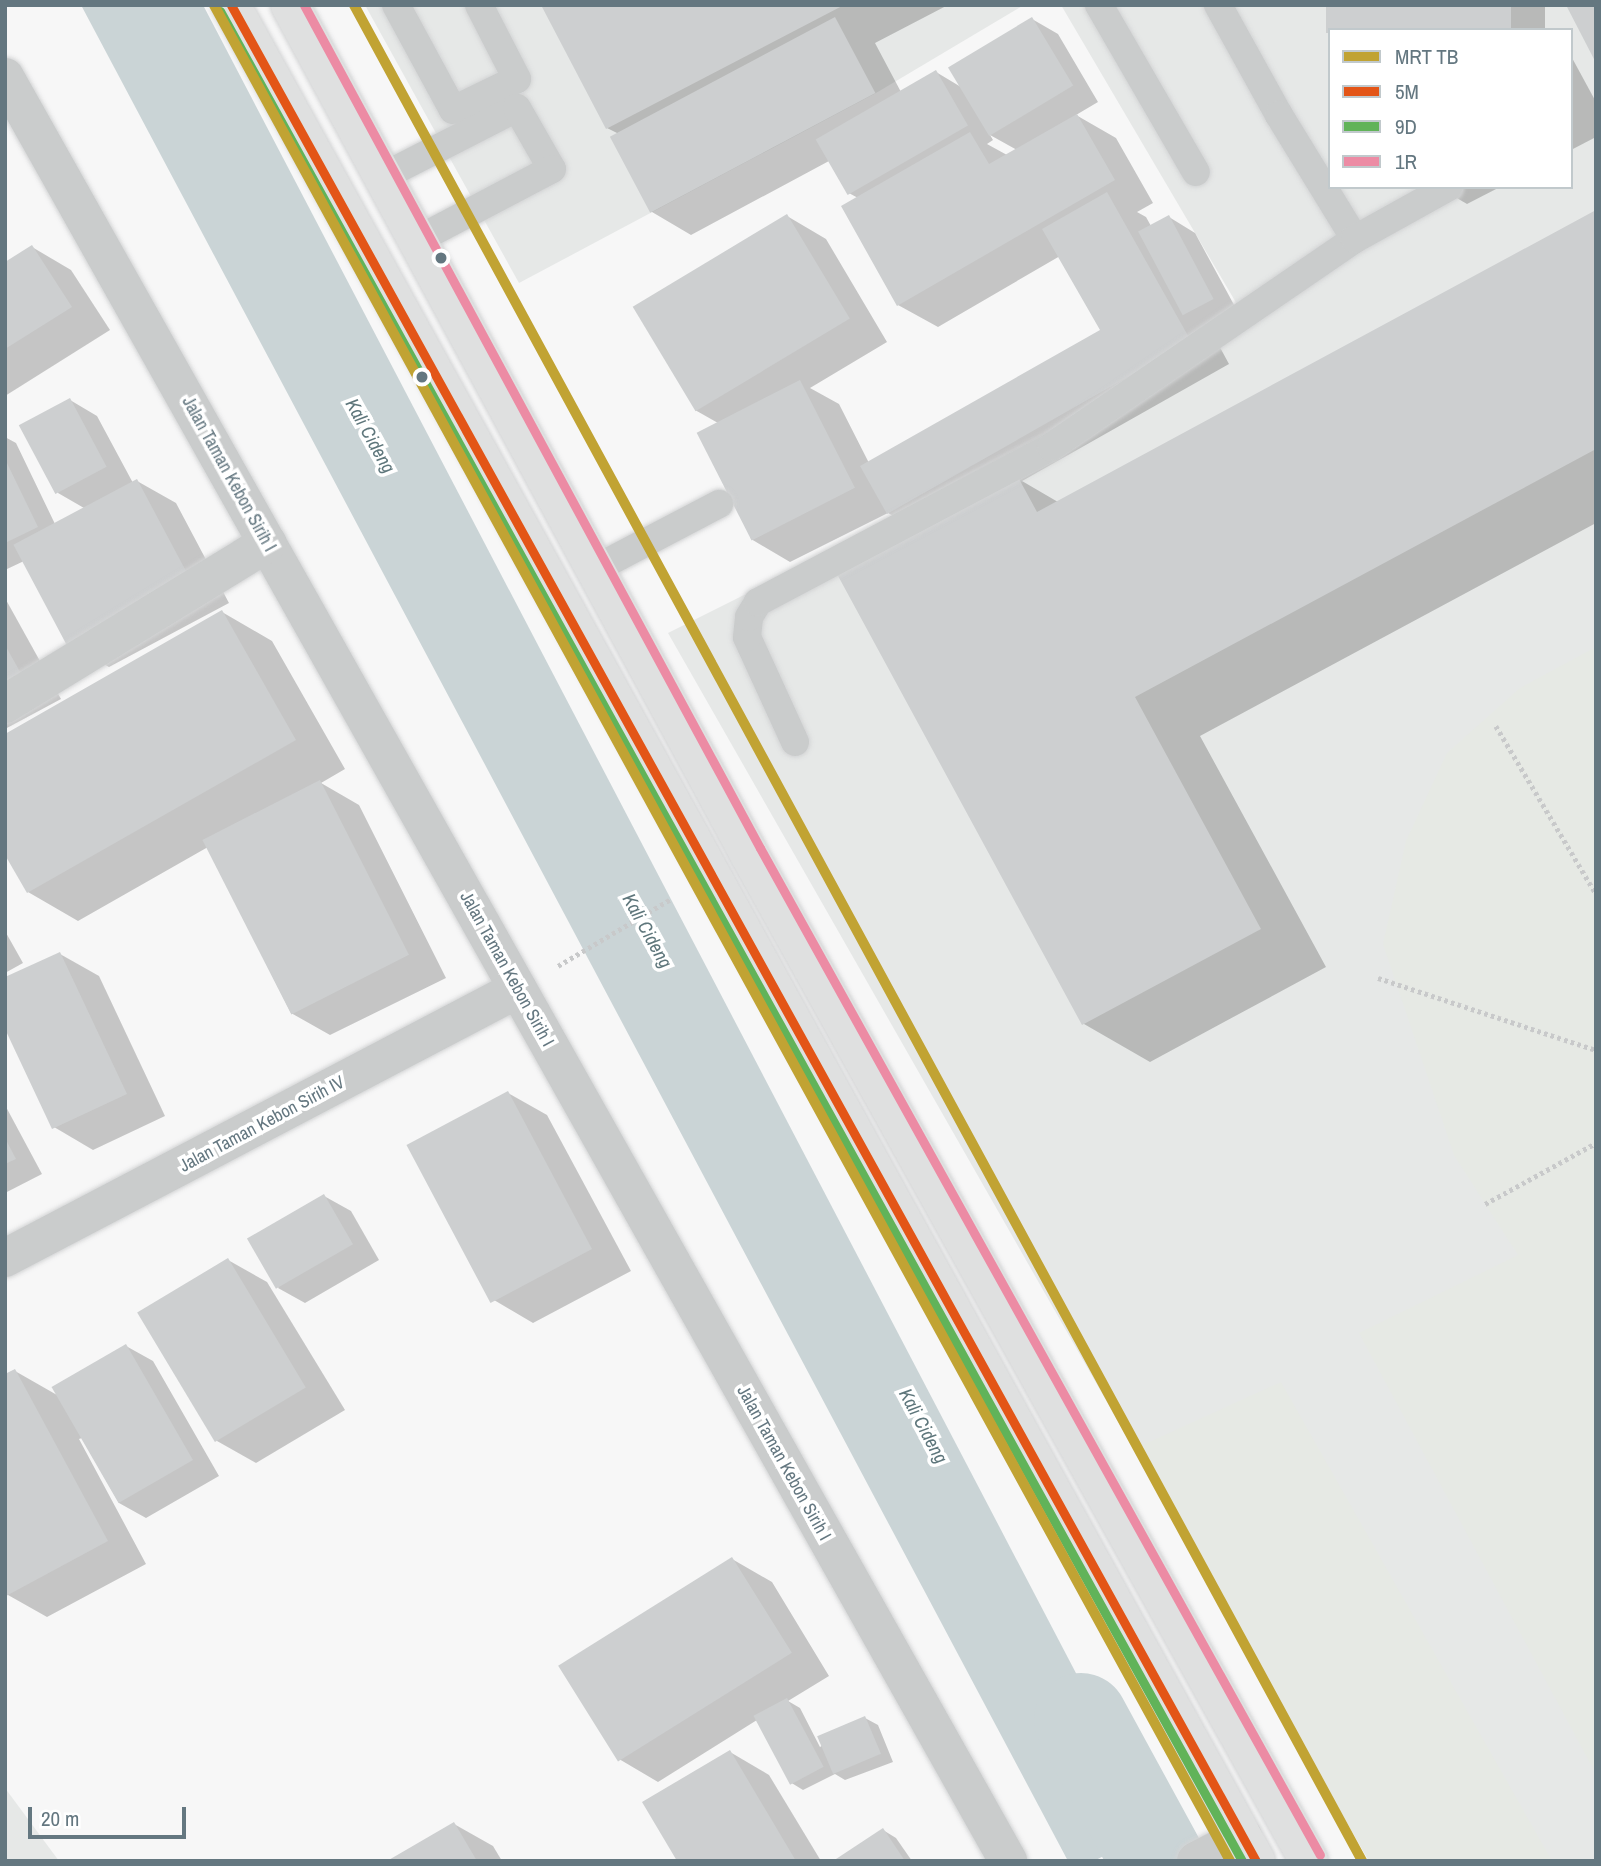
<!DOCTYPE html>
<style>
body{margin:0}
#map{position:relative;width:1601px;height:1866px;overflow:hidden;background:#f7f7f7;font-family:"Archivo Narrow",sans-serif}
div>[style]{position:absolute}
.built>*{inset:0;background:#e6e8e7}
.green>*{inset:0;background:#e6e9e4}
.water>*{inset:0;background:#cad4d6}
.shadow>*{inset:0;background:#0003;transform-origin:0 0}
.river>*{height:94px;margin:-47px;padding:0 47px;transform-origin:47px;border-radius:47px;background:#cad4d6}
.building>*{inset:0;background:#cdcfd0;transform-origin:0 0}
.path>*{height:4.5px;margin-top:-2.25px;transform-origin:0;background:repeating-linear-gradient(90deg,#c8c9ca 0 3.5px,transparent 0 7px)}
.roads{filter:drop-shadow(0 0 2px #d3d4d5) drop-shadow(0 0 2px #d3d4d5)}
.service>*{height:28px;margin:-14px;padding:0 14px;transform-origin:14px;border-radius:14px;background:#cacccc}
.minor>*{height:38px;margin:-19px;padding:0 19px;transform-origin:19px;border-radius:19px;background:#cacccc}
.primary>*{height:38px;margin:-19px;padding:0 19px;transform-origin:19px;border-radius:19px;background:#dfe0e0}
.bus-1>*{height:9px;margin:-4.5px;padding:0 4.5px;transform-origin:4.5px;border-radius:4.5px;background:#e35517}
.bus-2>*{height:9px;margin:-4.5px;padding:0 4.5px;transform-origin:4.5px;border-radius:4.5px;background:#61b359}
.bus-3>*{height:9px;margin:-4.5px;padding:0 4.5px;transform-origin:4.5px;border-radius:4.5px;background:#ec8ba4}
.metro-1>*{height:10px;margin:-5px;padding:0 5px;transform-origin:5px;border-radius:5px;background:#c1a333}
.dots>*{width:19px;height:19px;translate:-50% -50%;box-sizing:border-box;border:4px solid #fff;border-radius:50%}
span{translate:-50% -50%;white-space:nowrap;text-align:center;line-height:1.15;-webkit-text-stroke:7px #fff;paint-order:stroke}
.street-label{font-size:18px;color:#647780}
.water-label{font-size:19px;color:#5e767b;font-style:italic}
.frame{position:absolute;inset:0;border:7px solid #647780;pointer-events:none}
.legend{position:absolute;left:1328px;top:28px;width:245px;height:161px;box-sizing:border-box;background:#fff;border:2px solid #c1c9cc;margin:0;padding:9px 12px;list-style:none;font-size:21px;color:#647780}
.legend li{display:flex;align-items:center;gap:14px;height:35px}
.legend b{width:35px;border:2px solid #c1c9cc}
.scale{position:absolute;left:28px;top:1807px;width:158px;height:32px;box-sizing:border-box;border:4px solid #647780;border-top:0;padding-left:9px;font-size:21px;line-height:24px;white-space:nowrap;color:#647780;-webkit-text-stroke:5px #fff;paint-order:stroke}
</style>
<div id="map">
<div class="built">
<div style="clip-path:polygon(365px 5px,1024px 5px,876px 93px,519px 283px)"></div>
<div style="clip-path:polygon(evenodd,1061px 5px,1596px 5px,1596px 1861px,1369px 1861px,668px 633px,766px 584px,1248px 323px,1061px 5px,1330px 30px,1571px 30px,1571px 187px,1330px 187px,1330px 30px)"></div>
<div style="clip-path:polygon(5px 1788px,59px 1861px,5px 1861px)"></div>
</div>
<div class="green">
<div style="clip-path:polygon(1596px 647px,1596px 1774px,1359px 1333px,1518px 1255px,1454px 1155px,1383px 944px,1406px 841px,1447px 753px,1520px 688px)"></div>
<div style="clip-path:polygon(1281px 1382px,1552px 1861px,1369px 1861px,1134px 1449px)"></div>
</div>
<div class="water">
<div style="clip-path:polygon(81px 5px,203px 5px,1157px 1828px,1094px 1861px,1068px 1861px)"></div>
</div>
<div class="shadow">
<div style="clip-path:polygon(evenodd,543px 5px,948px 5px,875px 43px,901px 92px,936px 72px,961px 87px,1032px 19px,1058px 34px,1098px 102px,1076px 115px,1116px 138px,1153px 203px,1137px 212px,1146px 217px,1151px 226px,1169px 217px,1195px 233px,1239px 314px,1210px 329px,1229px 364px,1022px 481px,1058px 502px,1596px 212px,1596px 523px,1200px 736px,1326px 967px,1150px 1062px,1084px 1024px,920px 531px,888px 513px,790px 562px,751px 539px,718px 423px,695px 410px,787px 216px,826px 239px,887px 342px,810px 388px,839px 404px,869px 463px,1103px 331px,1060px 256px,938px 327px,898px 305px,858px 198px,847px 192px,829px 161px,691px 235px,652px 212px,619px 134px,607px 128px,543px 5px,990px 135px,1017px 150px,1007px 155px,987px 144px,993px 140px,990px 135px)"></div>
<div style="left:1328px;top:5px;width:217px;height:28px"></div>
<div style="clip-path:polygon(1571px 56px,1596px 102px,1596px 137px,1571px 150px)"></div>
<div style="clip-path:polygon(1438px 187px,1500px 187px,1467px 204px)"></div>
<div style="clip-path:polygon(32px 247px,71px 270px,110px 330px,5px 396px,5px 265px)"></div>
<div style="clip-path:polygon(70px 400px,97px 416px,133px 483px,137px 481px,176px 503px,229px 603px,109px 667px,69px 645px,24px 561px,5px 570px,5px 437px,16px 443px,55px 524px,84px 508px,58px 493px)"></div>
<div style="clip-path:polygon(5px 598px,61px 699px,5px 729px)"></div>
<div style="clip-path:polygon(222px 612px,272px 641px,345px 769px,321px 783px,359px 805px,446px 978px,330px 1035px,291px 1013px,208px 847px,78px 921px,28px 892px)"></div>
<div style="clip-path:polygon(5px 931px,23px 963px,5px 973px)"></div>
<div style="clip-path:polygon(60px 954px,99px 976px,165px 1116px,93px 1150px,54px 1127px)"></div>
<div style="clip-path:polygon(508px 1093px,547px 1115px,631px 1271px,533px 1323px,494px 1300px)"></div>
<div style="clip-path:polygon(5px 1105px,42px 1174px,5px 1193px)"></div>
<div style="clip-path:polygon(324px 1196px,351px 1211px,379px 1260px,305px 1303px,278px 1288px)"></div>
<div style="clip-path:polygon(228px 1260px,267px 1282px,345px 1410px,256px 1463px,217px 1441px)"></div>
<div style="clip-path:polygon(126px 1346px,153px 1361px,219px 1476px,146px 1518px,119px 1503px,82px 1438px,79px 1439px,146px 1564px,47px 1617px,8px 1595px,5px 1590px,5px 1376px,15px 1371px,57px 1395px)"></div>
<div style="clip-path:polygon(732px 1559px,772px 1582px,829px 1676px,788px 1701px,800px 1708px,820px 1747px,865px 1718px,878px 1725px,893px 1762px,845px 1780px,835px 1774px,803px 1790px,790px 1782px,757px 1720px,658px 1782px,619px 1759px)"></div>
<div style="clip-path:polygon(730px 1752px,769px 1775px,821px 1861px,679px 1861px)"></div>
<div style="clip-path:polygon(454px 1824px,493px 1846px,502px 1861px,391px 1861px)"></div>
<div style="clip-path:polygon(883px 1830px,896px 1838px,912px 1861px,836px 1861px)"></div>
</div>
<div class="river">
<div style="left:1081px;top:1720px;width:161px;rotate:61.4deg"></div>
</div>
<div class="building">
<div style="clip-path:polygon(541px 5px,844px 5px,606px 129px)"></div>
<div style="left:1326px;top:5px;width:185px;height:28px"></div>
<div style="clip-path:polygon(1566px 5px,1596px 5px,1596px 63px)"></div>
<div style="left:835px;top:17px;width:86px;height:255px;rotate:62deg"></div>
<div style="left:1032px;top:17px;width:80px;height:98px;rotate:59deg"></div>
<div style="left:936px;top:70px;width:64px;height:139px;rotate:60deg"></div>
<div style="clip-path:polygon(1077px 114px,1115px 180px,897px 306px,841px 206px,970px 132px,989px 164px)"></div>
<div style="clip-path:polygon(1107px 192px,1191px 341px,887px 514px,860px 466px,1100px 330px,1042px 229px)"></div>
<div style="clip-path:polygon(1596px 210px,1596px 449px,1135px 697px,1261px 929px,1082px 1025px,837px 574px,1018px 477px,1037px 512px)"></div>
<div style="left:787px;top:214px;width:122px;height:180px;rotate:59deg"></div>
<div style="left:1169px;top:215px;width:95px;height:35px;rotate:62deg"></div>
<div style="clip-path:polygon(32px 245px,72px 307px,5px 349px,5px 262px)"></div>
<div style="left:800px;top:380px;width:121px;height:116px;rotate:63deg"></div>
<div style="left:70px;top:398px;width:78px;height:58px;rotate:62deg"></div>
<div style="clip-path:polygon(5px 459px,38px 527px,5px 543px)"></div>
<div style="left:137px;top:479px;width:115px;height:140px;rotate:62deg"></div>
<div style="clip-path:polygon(222px 610px,296px 740px,27px 893px,5px 855px,5px 734px)"></div>
<div style="clip-path:polygon(5px 645px,23px 677px,5px 686px)"></div>
<div style="left:320px;top:780px;width:196px;height:132px;rotate:63deg"></div>
<div style="clip-path:polygon(60px 952px,127px 1094px,52px 1129px,5px 1029px,5px 977px)"></div>
<div style="left:508px;top:1091px;width:179px;height:115px;rotate:62deg"></div>
<div style="clip-path:polygon(5px 1138px,16px 1159px,5px 1164px)"></div>
<div style="left:324px;top:1194px;width:58px;height:89px;rotate:60deg"></div>
<div style="left:228px;top:1258px;width:151px;height:106px;rotate:59deg"></div>
<div style="left:126px;top:1344px;width:134px;height:86px;rotate:60deg"></div>
<div style="clip-path:polygon(15px 1369px,108px 1541px,6px 1596px,5px 1374px)"></div>
<div style="left:732px;top:1557px;width:113px;height:205px;rotate:58deg"></div>
<div style="left:787px;top:1698px;width:78px;height:38px;rotate:62deg"></div>
<div style="left:865px;top:1716px;width:41px;height:52px;rotate:67deg"></div>
<div style="clip-path:polygon(730px 1750px,796px 1861px,677px 1861px,642px 1802px)"></div>
<div style="clip-path:polygon(454px 1822px,477px 1861px,387px 1861px)"></div>
<div style="clip-path:polygon(883px 1828px,905px 1861px,833px 1861px)"></div>
</div>
<div class="path">
<div style="left:1496px;top:726px;width:196px;rotate:59.2deg"></div>
<div style="left:558px;top:966px;width:131px;rotate:-30.7deg"></div>
<div style="left:1378px;top:978px;width:230px;rotate:18.3deg"></div>
<div style="left:1485px;top:1204px;width:127px;rotate:-28.8deg"></div>
</div>
<div class="roads">
<div class="service">
<div style="left:396px;top:5px;width:119px;rotate:61.5deg"></div>
<div style="left:453px;top:110px;width:71px;rotate:-25.8deg"></div>
<div style="left:517px;top:79px;width:83px;rotate:-117.2deg"></div>
<div style="left:1099px;top:5px;width:193px;rotate:59.9deg"></div>
<div style="left:1218px;top:5px;width:126px;rotate:61deg"></div>
<div style="left:1279px;top:115px;width:145px;rotate:58.5deg"></div>
<div style="left:384px;top:176px;width:149px;rotate:-27.1deg"></div>
<div style="left:517px;top:108px;width:70px;rotate:60.2deg"></div>
<div style="left:552px;top:169px;width:150px;rotate:152.2deg"></div>
<div style="left:597px;top:568px;width:138px;rotate:-27.7deg"></div>
<div style="left:795px;top:742px;width:115px;rotate:-114.6deg"></div>
<div style="left:747px;top:637px;width:20px;rotate:-84deg"></div>
<div style="left:749px;top:617px;width:17px;rotate:-59deg"></div>
<div style="left:758px;top:602px;width:331px;rotate:-27.9deg"></div>
<div style="left:1051px;top:447px;width:368px;rotate:-34.4deg"></div>
<div style="left:1355px;top:239px;width:107px;rotate:-29deg"></div>
</div>
<div class="minor">
<div style="left:5px;top:77px;width:2047px;rotate:60.65deg"></div>
<div style="left:5px;top:704px;width:308px;rotate:-31.5deg"></div>
<div style="left:5px;top:1258px;width:579px;rotate:-27.67deg"></div>
<div style="left:1196px;top:1861px;width:53px;rotate:-27.1deg"></div>
</div>
<div class="primary">
<div style="left:231px;top:5px;width:2120px;rotate:61.09deg"></div>
<div style="left:290px;top:5px;width:965px;rotate:61.6deg"></div>
<div style="left:749px;top:854px;width:1152px;rotate:60.92deg"></div>
</div>
</div>
<div class="bus-1">
<div style="left:231px;top:5px;width:2120px;rotate:61.09deg"></div>
</div>
<div class="bus-2">
<div style="left:220px;top:11px;width:2114px;rotate:61.08deg"></div>
</div>
<div class="bus-3">
<div style="left:304px;top:5px;width:958px;rotate:61.59deg"></div>
<div style="left:760px;top:848px;width:1152px;rotate:60.92deg"></div>
</div>
<div class="metro-1">
<div style="left:214px;top:5px;width:2116px;rotate:61.3deg"></div>
<div style="left:354px;top:5px;width:2112px;rotate:61.49deg"></div>
</div>
<div class="dots">
<div style="left:441px;top:258px;background:#647780"></div>
<div style="left:422px;top:377px;background:#647780"></div>
</div>
<div class="street-label">
<span style="left:229px;top:474px;rotate:61deg">Jalan Taman Kebon Sirih I</span>
<span style="left:507px;top:969px;rotate:61deg">Jalan Taman Kebon Sirih I</span>
<span style="left:262px;top:1124px;rotate:-28deg">Jalan Taman Kebon Sirih IV</span>
<span style="left:784px;top:1463px;rotate:61deg">Jalan Taman Kebon Sirih I</span>
</div>
<div class="water-label">
<span style="left:370px;top:436px;rotate:61deg">Kali Cideng</span>
<span style="left:647px;top:931px;rotate:61deg">Kali Cideng</span>
<span style="left:923px;top:1426px;rotate:62deg">Kali Cideng</span>
</div>
<div class="frame"></div>
<ul class="legend">
<li><b style="height:9px;background:#c1a333"></b>MRT TB</li>
<li><b style="height:9px;background:#e35517"></b>5M</li>
<li><b style="height:9px;background:#61b359"></b>9D</li>
<li><b style="height:9px;background:#ec8ba4"></b>1R</li>
</ul>
<div class="scale">20 m</div>
</div>
